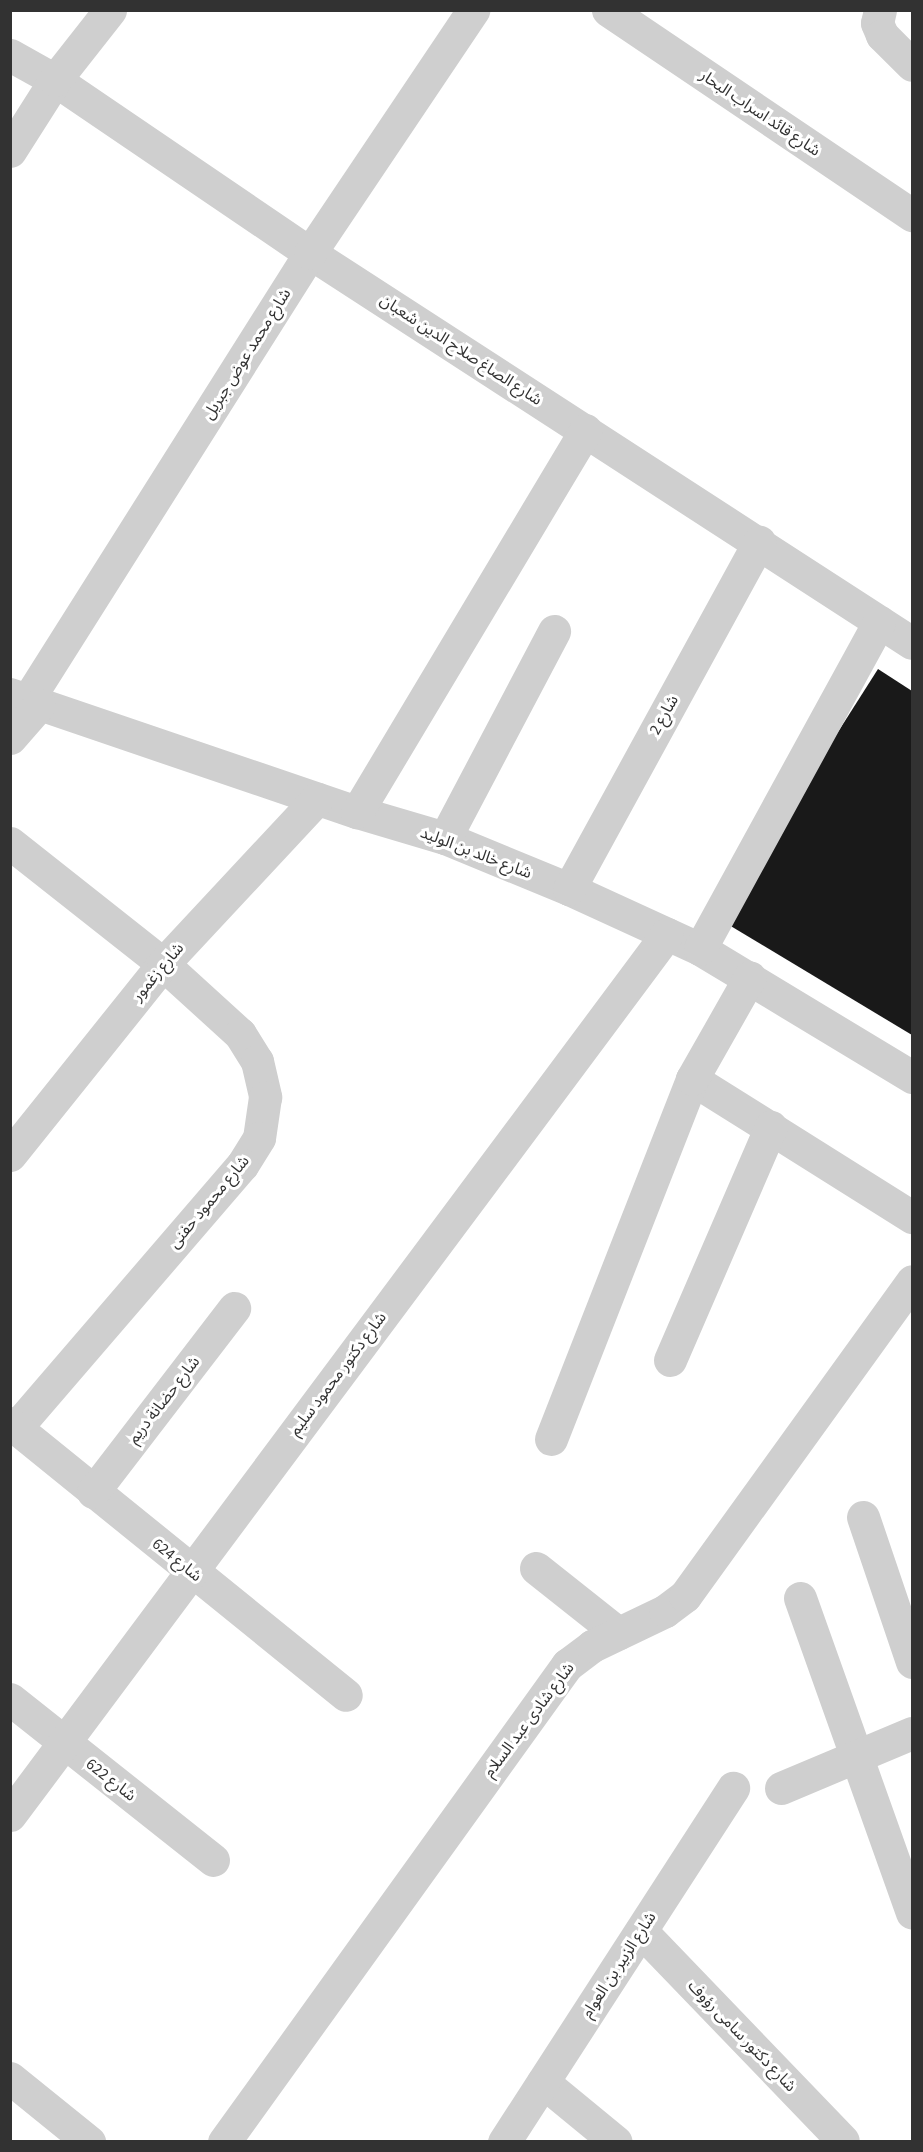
<!DOCTYPE html>
<meta charset="utf-8">
<style>
body{margin:0}
#map{position:relative;width:923px;height:2152px;overflow:hidden;background:#fff;font-family:"Source Sans 3","Noto Sans Arabic",sans-serif}
div>[style]{position:absolute}
.building>*{inset:0;background:#191919}
.minor>*{height:33px;margin:-16.5px;padding:0 16.5px;transform-origin:16.5px;border-radius:16.5px;background:#cfcfcf}
span{translate:-50% -50%;white-space:nowrap;text-align:center;line-height:1.15;-webkit-text-stroke:6px #fff;paint-order:stroke}
.street-label{font-size:16px;color:#323232}
.frame{position:absolute;inset:0;border:12px solid #323232;pointer-events:none}
</style>
<div id="map">
<div class="building">
<div style="clip-path:polygon(878px 669px,912px 691px,912px 1035px,719px 919px)"></div>
</div>
<div class="minor">
<div style="left:608px;top:10px;width:367px;rotate:34deg"></div>
<div style="left:880px;top:10px;width:13px;rotate:103deg"></div>
<div style="left:877px;top:23px;width:13px;rotate:67deg"></div>
<div style="left:882px;top:35px;width:42px;rotate:45deg"></div>
<div style="left:10px;top:55px;width:51px;rotate:29.1deg"></div>
<div style="left:55px;top:80px;width:308px;rotate:34.2deg"></div>
<div style="left:310px;top:253px;width:717px;rotate:32.94deg"></div>
<div style="left:10px;top:151px;width:84px;rotate:-57.6deg"></div>
<div style="left:55px;top:80px;width:89px;rotate:-51.8deg"></div>
<div style="left:10px;top:694px;width:367px;rotate:18.8deg"></div>
<div style="left:357px;top:812px;width:92px;rotate:16.5deg"></div>
<div style="left:445px;top:838px;width:134px;rotate:22.4deg"></div>
<div style="left:569px;top:889px;width:144px;rotate:24.6deg"></div>
<div style="left:700px;top:949px;width:248px;rotate:31.1deg"></div>
<div style="left:27px;top:701px;width:530px;rotate:-57.72deg"></div>
<div style="left:310px;top:253px;width:293px;rotate:-56.1deg"></div>
<div style="left:10px;top:738px;width:44px;rotate:-48.7deg"></div>
<div style="left:357px;top:812px;width:445px;rotate:-59.1deg"></div>
<div style="left:445px;top:838px;width:234px;rotate:-62.2deg"></div>
<div style="left:10px;top:843px;width:195px;rotate:38.3deg"></div>
<div style="left:163px;top:964px;width:104px;rotate:42.3deg"></div>
<div style="left:240px;top:1034px;width:32px;rotate:58deg"></div>
<div style="left:257px;top:1061px;width:37px;rotate:77deg"></div>
<div style="left:265px;top:1097px;width:41px;rotate:98.3deg"></div>
<div style="left:259px;top:1138px;width:32px;rotate:122deg"></div>
<div style="left:242px;top:1165px;width:347px;rotate:130.7deg"></div>
<div style="left:569px;top:889px;width:396px;rotate:-61.3deg"></div>
<div style="left:700px;top:949px;width:373px;rotate:-61.3deg"></div>
<div style="left:692px;top:1079px;width:260px;rotate:32.1deg"></div>
<div style="left:10px;top:1155px;width:245px;rotate:-51.3deg"></div>
<div style="left:163px;top:964px;width:226px;rotate:-47deg"></div>
<div style="left:670px;top:1360px;width:254px;rotate:-66.6deg"></div>
<div style="left:10px;top:1423px;width:432px;rotate:39deg"></div>
<div style="left:551px;top:1439px;width:387px;rotate:-68.6deg"></div>
<div style="left:692px;top:1079px;width:117px;rotate:-60.4deg"></div>
<div style="left:93px;top:1492px;width:232px;rotate:-52.5deg"></div>
<div style="left:863px;top:1517px;width:153px;rotate:71.3deg"></div>
<div style="left:536px;top:1568px;width:105px;rotate:38.4deg"></div>
<div style="left:800px;top:1598px;width:334px;rotate:70.4deg"></div>
<div style="left:10px;top:1699px;width:259px;rotate:38.4deg"></div>
<div style="left:781px;top:1788px;width:142px;rotate:-22.8deg"></div>
<div style="left:10px;top:1815px;width:1099px;rotate:-53.29deg"></div>
<div style="left:641px;top:1931px;width:291px;rotate:46.1deg"></div>
<div style="left:10px;top:2078px;width:102px;rotate:39deg"></div>
<div style="left:543px;top:2082px;width:94px;rotate:39.4deg"></div>
<div style="left:224px;top:2142px;width:588px;rotate:-54.28deg"></div>
<div style="left:567px;top:1665px;width:31px;rotate:-37deg"></div>
<div style="left:592px;top:1646px;width:81px;rotate:-25.6deg"></div>
<div style="left:665px;top:1611px;width:25px;rotate:-37deg"></div>
<div style="left:685px;top:1596px;width:388px;rotate:-54.2deg"></div>
<div style="left:504px;top:2142px;width:422px;rotate:-57.1deg"></div>
</div>
<div class="street-label">
<span style="left:760px;top:113px;rotate:34deg">شارع قائد اسراب البحار</span>
<span style="left:461px;top:350px;rotate:33deg">شارع الصاغ صلاح الدين شعبان</span>
<span style="left:247px;top:354px;rotate:-58deg">شارع محمد عوض جبريل</span>
<span style="left:664px;top:715px;rotate:-61deg">شارع 2</span>
<span style="left:476px;top:853px;rotate:21deg">شارع خالد بن الوليد</span>
<span style="left:158px;top:972px;rotate:-50deg">شارع زغمور</span>
<span style="left:209px;top:1202px;rotate:-50deg">شارع محمود حفنى</span>
<span style="left:338px;top:1374px;rotate:-53deg">شارع دكتور محمود سليم</span>
<span style="left:164px;top:1400px;rotate:-52deg">شارع حضانة دريم</span>
<span style="left:177px;top:1560px;rotate:39deg">شارع 624</span>
<span style="left:529px;top:1720px;rotate:-53deg">شارع شادى عبد السلام</span>
<span style="left:111px;top:1780px;rotate:38deg">شارع 622</span>
<span style="left:619px;top:1965px;rotate:-57deg">شارع الزبير بن العوام</span>
<span style="left:742px;top:2036px;rotate:46deg">شارع دكتور سامى رؤوف</span>
</div>
<div class="frame"></div>
</div>
